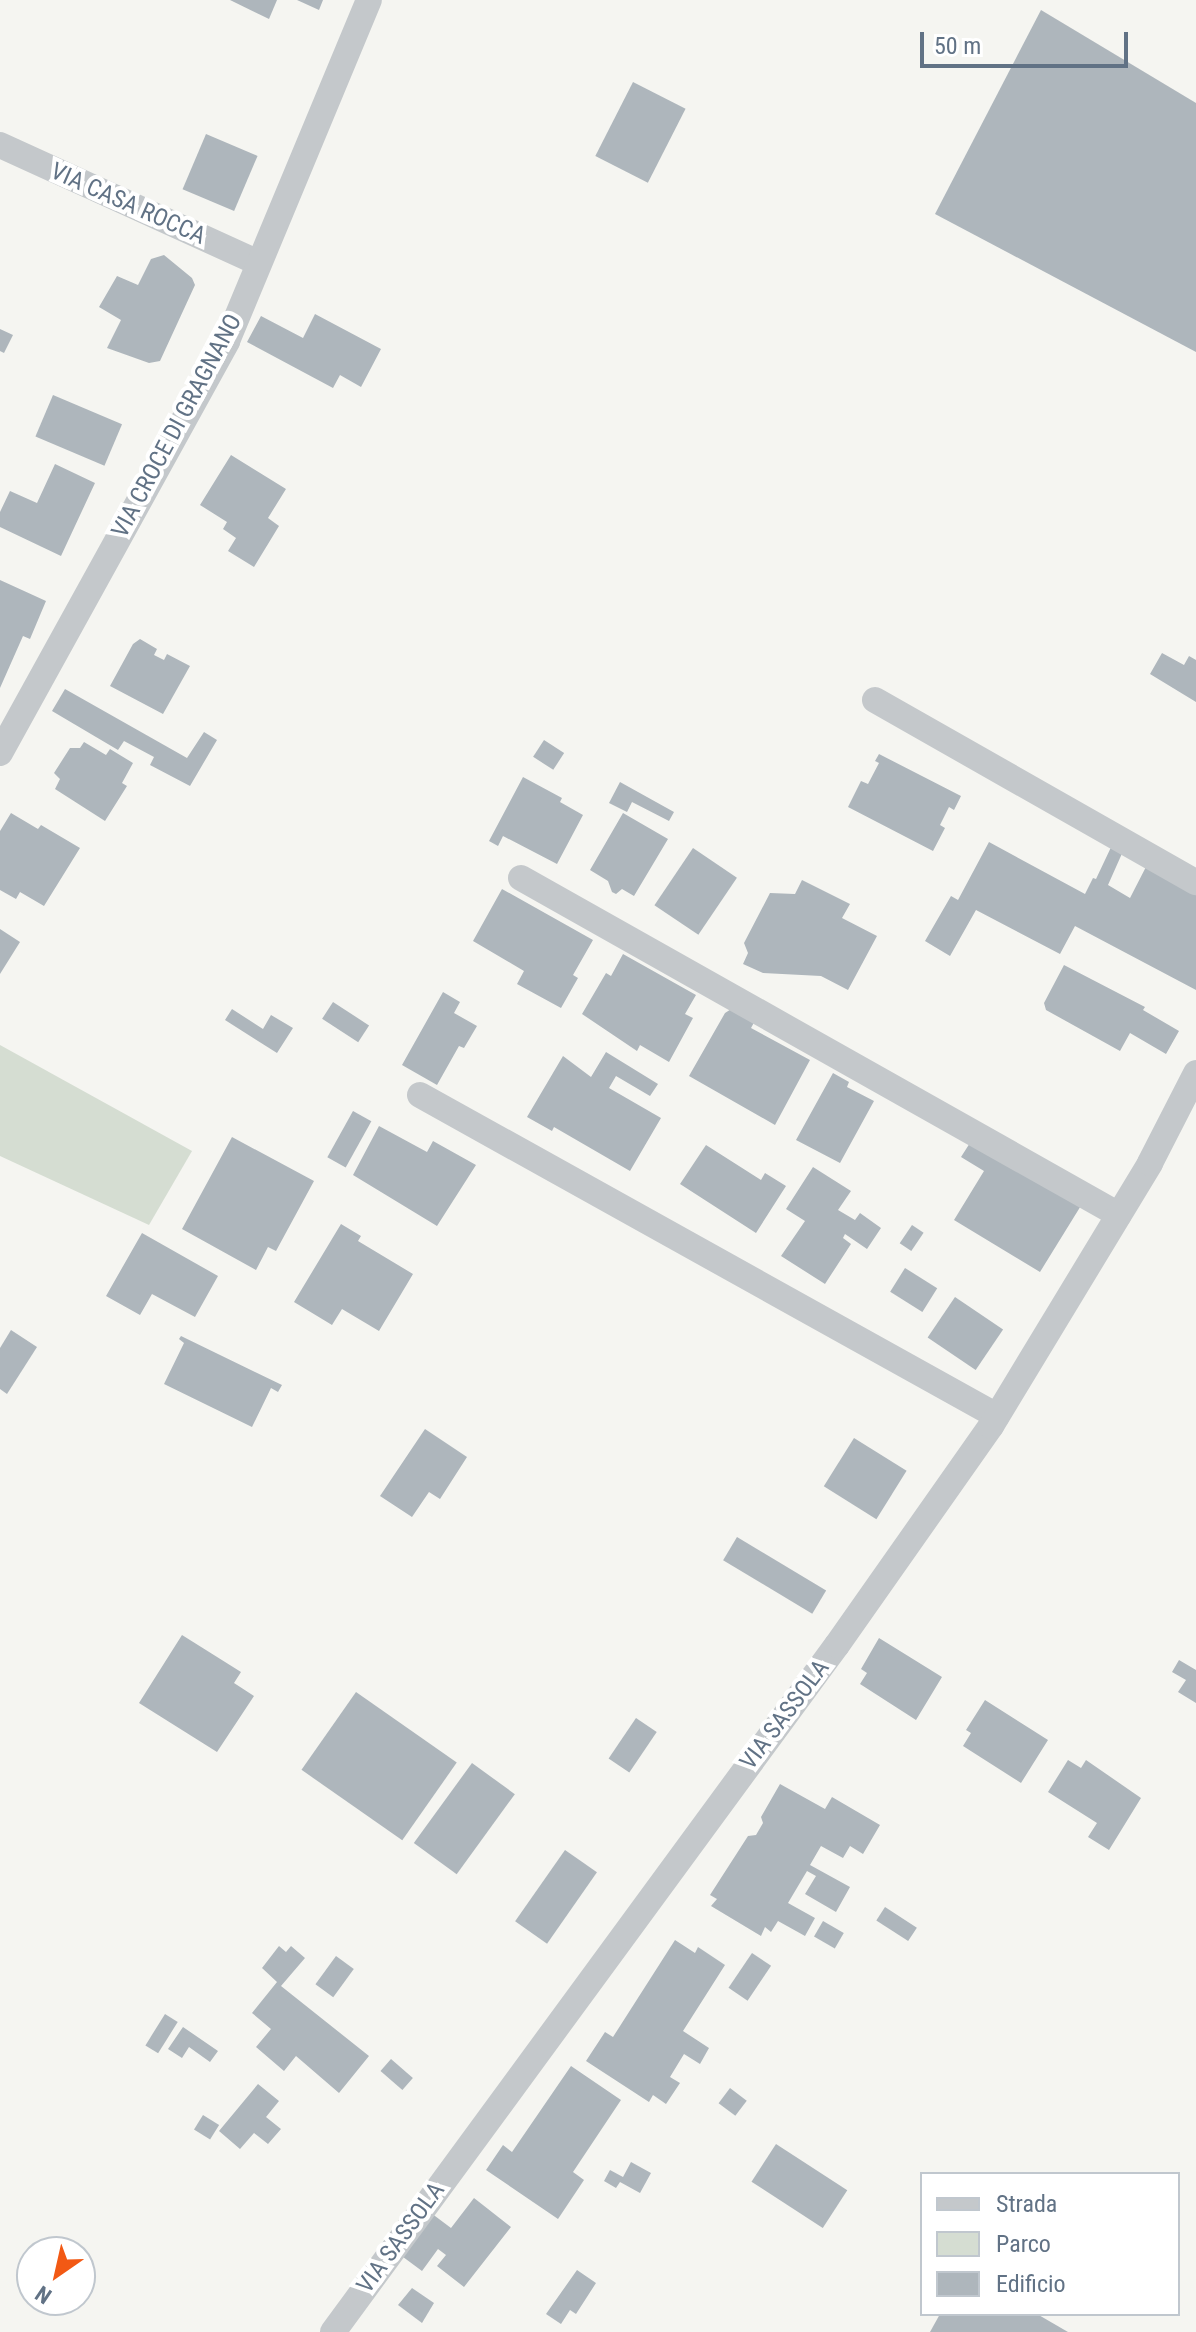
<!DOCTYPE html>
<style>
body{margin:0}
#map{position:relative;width:1196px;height:2332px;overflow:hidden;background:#f5f5f1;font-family:"Roboto Condensed",sans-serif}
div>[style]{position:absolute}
.green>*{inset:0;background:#d5ddd2}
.building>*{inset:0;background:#aeb6bc;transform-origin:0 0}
.street>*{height:26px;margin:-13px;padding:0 13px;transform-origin:13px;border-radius:13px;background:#c4c8cb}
span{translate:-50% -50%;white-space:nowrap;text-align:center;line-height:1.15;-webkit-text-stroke:8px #fff;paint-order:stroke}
.street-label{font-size:24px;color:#617285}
.legend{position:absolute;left:920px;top:2172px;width:260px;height:144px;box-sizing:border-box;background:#fff;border:2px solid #c0c7ce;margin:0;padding:10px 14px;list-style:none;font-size:24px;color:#617285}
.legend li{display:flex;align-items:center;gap:16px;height:40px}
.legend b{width:40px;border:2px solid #c0c7ce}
.north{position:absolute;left:16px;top:2236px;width:80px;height:80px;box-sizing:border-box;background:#fff;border:2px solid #c0c7ce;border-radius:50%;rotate:214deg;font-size:22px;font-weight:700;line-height:32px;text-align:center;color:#617285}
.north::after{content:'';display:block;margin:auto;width:28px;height:36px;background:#f25914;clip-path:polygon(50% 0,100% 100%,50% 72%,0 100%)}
.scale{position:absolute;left:920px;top:32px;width:208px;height:36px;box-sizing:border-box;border:4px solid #617285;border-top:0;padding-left:10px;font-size:24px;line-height:28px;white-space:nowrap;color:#617285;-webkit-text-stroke:6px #fff;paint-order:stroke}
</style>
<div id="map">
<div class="green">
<div style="clip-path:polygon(0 1045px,192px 1151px,149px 1225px,0 1156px)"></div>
</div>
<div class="building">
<div style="clip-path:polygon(230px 0,277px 0,269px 19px)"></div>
<div style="clip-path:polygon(297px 0,323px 0,319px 10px)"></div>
<div style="clip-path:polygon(1041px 10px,1196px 103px,1196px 352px,935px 214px)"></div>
<div style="left:633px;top:82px;width:59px;height:83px;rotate:27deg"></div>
<div style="left:206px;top:134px;width:56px;height:60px;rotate:23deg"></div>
<div style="clip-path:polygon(164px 255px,192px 278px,195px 285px,160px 361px,149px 363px,107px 348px,121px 320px,99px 307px,117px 276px,138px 285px,151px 259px)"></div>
<div style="clip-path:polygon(315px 314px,381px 349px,361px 387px,340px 375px,333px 388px,247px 342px,261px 316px,303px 338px)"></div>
<div style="clip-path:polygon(0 329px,13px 335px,4px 353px,0 351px)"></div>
<div style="left:53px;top:395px;width:75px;height:45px;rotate:23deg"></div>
<div style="clip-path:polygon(231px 455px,286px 489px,268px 518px,279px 526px,254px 567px,228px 551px,236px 538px,223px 529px,227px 522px,200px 505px)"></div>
<div style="clip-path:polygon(55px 464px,95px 483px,61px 556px,0 527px,0 512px,10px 491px,37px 503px)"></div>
<div style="clip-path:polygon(0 580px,46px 601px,30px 639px,23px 636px,0 688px)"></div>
<div style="clip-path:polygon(140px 639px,157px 649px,154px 655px,164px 660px,167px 654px,190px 666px,163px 714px,110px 686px,133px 644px)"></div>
<div style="clip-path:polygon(1162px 653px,1184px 665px,1189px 656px,1196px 660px,1196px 702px,1150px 674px)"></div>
<div style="clip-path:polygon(65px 689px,187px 758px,204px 732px,217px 740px,190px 786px,150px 765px,154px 757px,124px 741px,118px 750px,52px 711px)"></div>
<div style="left:544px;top:740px;width:24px;height:20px;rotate:33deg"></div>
<div style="clip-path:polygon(84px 742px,106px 755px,110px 749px,133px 763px,122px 783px,127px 786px,105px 821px,55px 789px,60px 779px,54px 773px,70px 748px,80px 748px)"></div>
<div style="clip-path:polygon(879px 754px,961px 796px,954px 810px,949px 807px,940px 825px,945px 828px,933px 851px,848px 807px,861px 781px,868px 784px,879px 763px,875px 761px)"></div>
<div style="clip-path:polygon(523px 777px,562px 798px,560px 802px,583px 815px,557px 864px,503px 836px,498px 846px,489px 841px)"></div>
<div style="clip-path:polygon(620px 782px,674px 812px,669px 821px,632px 802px,627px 812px,609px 803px)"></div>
<div style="clip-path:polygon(11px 813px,38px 829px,41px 825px,80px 848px,44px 906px,20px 892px,16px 899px,0 890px,0 831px)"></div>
<div style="clip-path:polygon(623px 813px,668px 839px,634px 896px,622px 889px,616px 894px,612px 892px,608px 881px,590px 870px)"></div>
<div style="clip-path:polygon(989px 842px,1085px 894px,1093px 878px,1096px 879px,1113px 843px,1124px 849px,1108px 885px,1130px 898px,1149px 861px,1196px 886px,1196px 990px,1075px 926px,1060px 954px,976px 910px,950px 956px,925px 941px,951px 896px,958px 900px)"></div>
<div style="left:693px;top:848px;width:53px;height:69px;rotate:34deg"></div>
<div style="clip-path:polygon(802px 880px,850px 904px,842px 918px,877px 936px,848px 990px,821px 976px,763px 973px,743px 964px,748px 953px,744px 943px,770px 893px,795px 894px)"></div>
<div style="clip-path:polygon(502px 889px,593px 940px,573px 975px,578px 978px,561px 1008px,517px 984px,524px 971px,473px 941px)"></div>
<div style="clip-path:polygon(0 929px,20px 942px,0 974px)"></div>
<div style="clip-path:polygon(623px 954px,696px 995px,685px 1014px,693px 1018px,669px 1062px,640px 1045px,637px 1051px,582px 1014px,606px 973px,611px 976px)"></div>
<div style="clip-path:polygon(1064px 965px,1145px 1007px,1143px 1010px,1179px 1031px,1166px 1054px,1130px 1033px,1120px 1051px,1046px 1010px,1044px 1003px)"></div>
<div style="clip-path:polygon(443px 992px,460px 1002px,454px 1013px,477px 1026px,464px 1048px,459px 1046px,437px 1085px,402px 1065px)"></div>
<div style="left:333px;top:1002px;width:43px;height:20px;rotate:33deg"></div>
<div style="clip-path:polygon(736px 1006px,757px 1017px,751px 1028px,810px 1060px,775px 1125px,689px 1076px,725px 1013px)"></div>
<div style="clip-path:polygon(232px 1009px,263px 1029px,271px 1015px,293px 1028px,277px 1053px,225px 1020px)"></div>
<div style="clip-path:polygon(606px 1052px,658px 1084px,650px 1096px,616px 1076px,609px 1088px,661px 1118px,630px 1171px,554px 1127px,552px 1131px,527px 1117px,563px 1056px,591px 1077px)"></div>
<div style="clip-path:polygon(833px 1073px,849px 1082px,847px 1087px,874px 1101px,840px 1163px,796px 1140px)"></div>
<div style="left:353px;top:1111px;width:21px;height:53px;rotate:29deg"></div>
<div style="clip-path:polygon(379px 1126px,427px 1152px,433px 1141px,476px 1165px,437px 1226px,353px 1175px)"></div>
<div style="clip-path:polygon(975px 1135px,1082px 1204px,1040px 1272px,954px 1220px,984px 1171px,961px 1157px)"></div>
<div style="clip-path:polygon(232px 1137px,314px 1181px,276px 1251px,268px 1247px,256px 1270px,182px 1229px)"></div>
<div style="clip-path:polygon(706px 1145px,761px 1180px,765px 1173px,786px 1186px,756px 1233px,680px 1184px)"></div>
<div style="clip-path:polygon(813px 1167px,851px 1191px,838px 1210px,855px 1220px,860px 1213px,881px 1228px,867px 1249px,845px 1234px,843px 1238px,851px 1244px,825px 1284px,781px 1256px,805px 1221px,786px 1209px)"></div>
<div style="clip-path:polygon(341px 1224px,361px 1236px,358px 1241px,413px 1274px,379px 1331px,342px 1309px,332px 1325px,294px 1302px)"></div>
<div style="left:912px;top:1225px;width:14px;height:22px;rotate:34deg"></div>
<div style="clip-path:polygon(142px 1233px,218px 1276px,195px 1317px,152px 1294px,140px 1315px,106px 1296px)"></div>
<div style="left:905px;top:1268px;width:38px;height:28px;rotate:32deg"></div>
<div style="left:955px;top:1297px;width:58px;height:49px;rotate:34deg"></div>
<div style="clip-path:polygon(11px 1330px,37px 1347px,7px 1394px,0 1389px,0 1348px)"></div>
<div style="clip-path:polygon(181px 1336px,282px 1385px,278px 1392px,271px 1388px,252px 1427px,164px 1384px,184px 1343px,179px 1339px)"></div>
<div style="clip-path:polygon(425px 1429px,467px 1457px,440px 1499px,429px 1492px,412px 1517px,380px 1496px)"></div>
<div style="left:854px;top:1438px;width:62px;height:57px;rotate:32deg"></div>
<div style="left:737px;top:1537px;width:104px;height:27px;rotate:31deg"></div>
<div style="clip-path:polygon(182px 1635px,241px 1672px,234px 1683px,254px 1696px,217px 1752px,139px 1703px)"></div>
<div style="clip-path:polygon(879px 1638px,942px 1677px,916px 1720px,860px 1684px,867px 1673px,861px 1669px)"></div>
<div style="clip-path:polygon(1179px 1660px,1196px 1670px,1196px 1703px,1178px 1692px,1186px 1680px,1172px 1672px)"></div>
<div style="left:356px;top:1692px;width:123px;height:95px;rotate:35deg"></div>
<div style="clip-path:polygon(985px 1700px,1048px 1740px,1021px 1783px,963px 1746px,971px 1733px,966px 1730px)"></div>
<div style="left:636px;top:1718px;width:25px;height:49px;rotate:34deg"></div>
<div style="clip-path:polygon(1068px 1760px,1081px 1768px,1086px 1760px,1141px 1798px,1109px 1850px,1088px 1837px,1097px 1823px,1048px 1792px)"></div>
<div style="left:472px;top:1763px;width:53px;height:99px;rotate:36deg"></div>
<div style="clip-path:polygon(780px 1784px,825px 1809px,832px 1797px,880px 1825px,863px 1854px,850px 1846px,843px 1858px,821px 1846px,810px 1865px,850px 1887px,836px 1912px,805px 1894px,816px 1876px,807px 1871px,788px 1903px,815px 1918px,805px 1936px,778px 1921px,771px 1932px,765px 1927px,761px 1936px,711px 1906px,717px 1899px,710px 1895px,748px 1836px,756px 1835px,763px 1823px,761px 1817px)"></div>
<div style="left:565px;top:1850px;width:39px;height:87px;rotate:35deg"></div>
<div style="left:885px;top:1907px;width:38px;height:16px;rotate:33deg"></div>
<div style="left:823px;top:1921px;width:24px;height:18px;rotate:30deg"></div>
<div style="clip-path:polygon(675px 1940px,695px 1953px,698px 1947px,725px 1965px,683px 2031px,709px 2048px,700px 2064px,684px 2054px,670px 2077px,680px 2083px,666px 2104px,653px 2095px,649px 2102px,586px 2061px,605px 2032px,613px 2037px)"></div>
<div style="clip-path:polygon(279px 1946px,286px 1952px,291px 1946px,305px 1958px,281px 1986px,369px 2056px,339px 2093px,296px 2056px,284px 2071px,256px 2047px,271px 2029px,252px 2013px,277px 1982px,262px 1968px)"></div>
<div style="left:752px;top:1953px;width:23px;height:42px;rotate:34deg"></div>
<div style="left:336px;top:1956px;width:22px;height:35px;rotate:36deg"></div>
<div style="left:165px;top:2014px;width:15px;height:37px;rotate:32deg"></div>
<div style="clip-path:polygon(183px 2027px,218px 2051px,210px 2062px,189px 2047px,182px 2058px,168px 2049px)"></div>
<div style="left:391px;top:2059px;width:29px;height:16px;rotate:41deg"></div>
<div style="clip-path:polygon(571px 2066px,621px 2100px,573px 2172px,584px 2180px,558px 2219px,486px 2170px,503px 2145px,512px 2152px)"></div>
<div style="clip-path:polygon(258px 2084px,279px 2101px,266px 2117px,281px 2129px,268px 2144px,254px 2133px,240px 2149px,219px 2131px)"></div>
<div style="left:730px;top:2088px;width:21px;height:19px;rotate:37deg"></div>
<div style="left:203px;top:2115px;width:19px;height:17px;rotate:32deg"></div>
<div style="left:776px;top:2144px;width:85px;height:45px;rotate:33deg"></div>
<div style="clip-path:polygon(631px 2162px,651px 2173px,640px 2193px,620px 2182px,616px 2188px,604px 2181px,610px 2170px,623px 2177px)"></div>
<div style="clip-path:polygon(474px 2198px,511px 2227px,464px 2287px,437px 2266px,446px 2255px,438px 2249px,422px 2271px,395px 2251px,427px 2210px,451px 2228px)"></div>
<div style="clip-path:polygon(577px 2270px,596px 2283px,576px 2314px,570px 2310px,561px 2324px,546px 2314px)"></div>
<div style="clip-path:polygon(412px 2288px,434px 2303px,422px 2323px,398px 2305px)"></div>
<div style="clip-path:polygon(940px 2314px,1037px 2314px,1068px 2332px,930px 2332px)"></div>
</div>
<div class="street">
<div style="left:0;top:145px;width:282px;rotate:24.5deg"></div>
<div style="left:875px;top:700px;width:369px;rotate:29.6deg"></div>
<div style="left:0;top:753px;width:470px;rotate:-61.1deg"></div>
<div style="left:227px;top:341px;width:369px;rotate:-67.4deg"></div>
<div style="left:521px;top:878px;width:686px;rotate:29.4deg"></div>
<div style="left:420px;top:1095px;width:660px;rotate:29.09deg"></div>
<div style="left:333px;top:2332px;width:852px;rotate:-53.74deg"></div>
<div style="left:837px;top:1645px;width:268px;rotate:-54.9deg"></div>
<div style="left:991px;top:1426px;width:307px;rotate:-58.8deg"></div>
<div style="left:1150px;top:1163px;width:101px;rotate:-62.9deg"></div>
</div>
<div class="street-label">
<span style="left:128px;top:204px;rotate:24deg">VIA CASA ROCCA</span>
<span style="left:177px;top:426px;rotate:-62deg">VIA CROCE DI GRAGNANO</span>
<span style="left:785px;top:1715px;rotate:-53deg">VIA SASSOLA</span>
<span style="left:401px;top:2238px;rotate:-54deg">VIA SASSOLA</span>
</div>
<ul class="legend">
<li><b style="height:10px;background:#c4c8cb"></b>Strada</li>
<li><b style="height:22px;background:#d5ddd2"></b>Parco</li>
<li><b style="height:22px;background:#aeb6bc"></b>Edificio</li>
</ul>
<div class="north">N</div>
<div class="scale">50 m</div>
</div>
